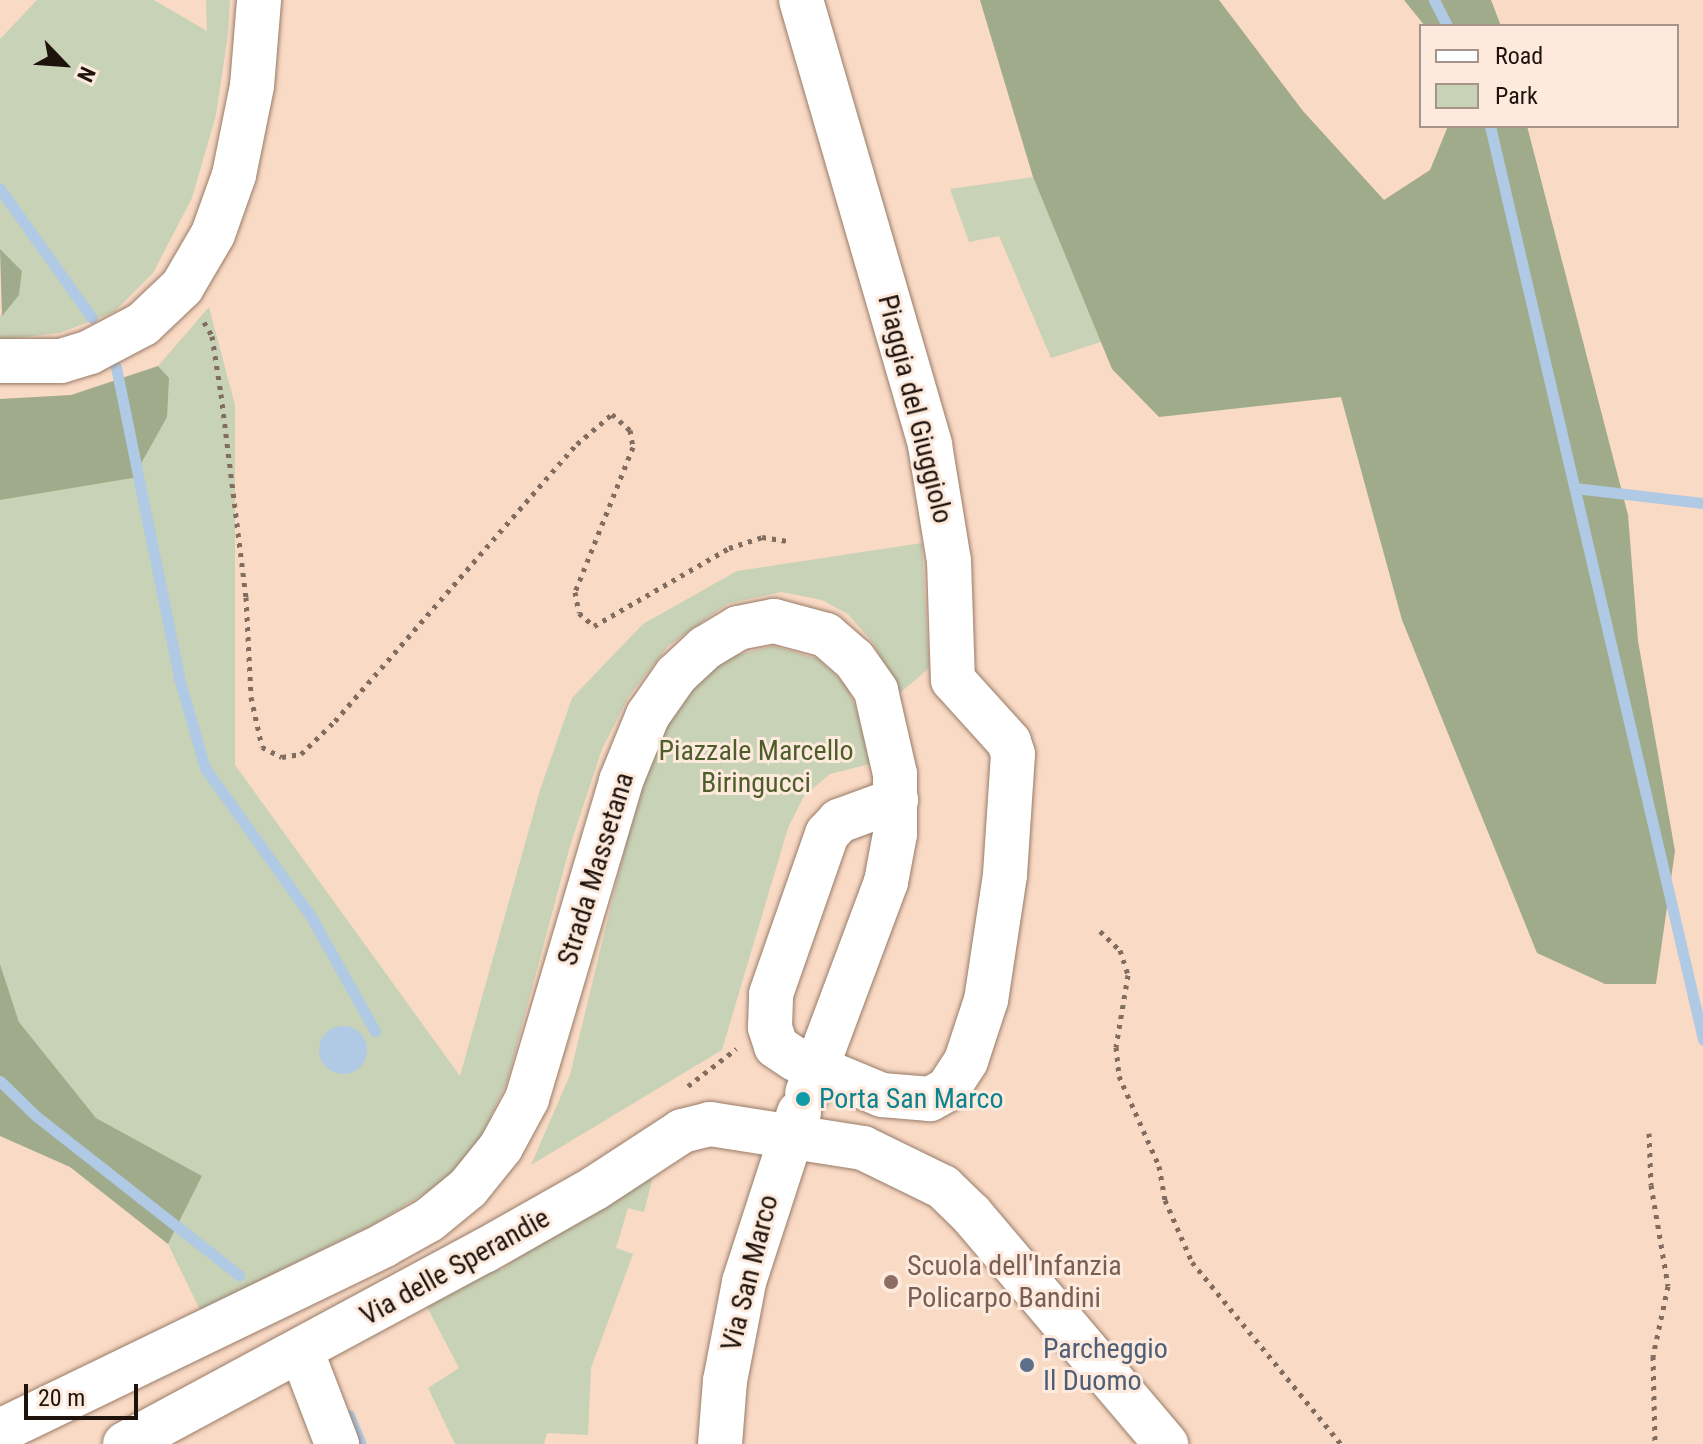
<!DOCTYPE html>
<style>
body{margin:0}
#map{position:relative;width:1703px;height:1444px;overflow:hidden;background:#f9dac5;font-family:"Roboto Condensed",sans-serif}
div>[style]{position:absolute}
.green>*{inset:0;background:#c8d2b6}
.forest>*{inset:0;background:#9fab8a}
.water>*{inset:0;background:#b0c9e4}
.round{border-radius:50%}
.stream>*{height:11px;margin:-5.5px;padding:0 5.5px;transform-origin:5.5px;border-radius:5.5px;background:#b0c9e4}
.path>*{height:5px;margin-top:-2.5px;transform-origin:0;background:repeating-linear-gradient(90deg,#816d5f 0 4px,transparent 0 10px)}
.roads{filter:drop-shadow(0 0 2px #987c68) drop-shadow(0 0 2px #987c68)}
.minor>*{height:44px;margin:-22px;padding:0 22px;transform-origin:22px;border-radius:22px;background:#fff}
.dots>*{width:22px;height:22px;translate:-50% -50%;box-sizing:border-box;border:4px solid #fdeadd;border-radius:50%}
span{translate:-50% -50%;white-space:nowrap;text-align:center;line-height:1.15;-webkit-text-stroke:6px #fdeadd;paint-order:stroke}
.street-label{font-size:28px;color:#1e130c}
.park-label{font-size:28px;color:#4e5e2b}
.culture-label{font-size:28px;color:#0d838f}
.left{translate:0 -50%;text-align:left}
.education-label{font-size:28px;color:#785e54}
.service-label{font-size:28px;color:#4e5e75}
.legend{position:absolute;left:1419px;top:24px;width:260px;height:104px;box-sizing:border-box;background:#fdeadd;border:2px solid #a49489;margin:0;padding:10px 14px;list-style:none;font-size:24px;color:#1e130c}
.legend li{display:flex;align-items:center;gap:16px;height:40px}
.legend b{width:40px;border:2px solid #a49489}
.north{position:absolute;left:24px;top:24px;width:80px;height:80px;-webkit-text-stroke:6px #fdeadd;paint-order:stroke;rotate:115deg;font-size:22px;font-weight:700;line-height:32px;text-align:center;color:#1e130c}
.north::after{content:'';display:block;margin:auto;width:28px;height:36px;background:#1e130c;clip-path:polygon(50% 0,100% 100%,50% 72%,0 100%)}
.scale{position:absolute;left:24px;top:1384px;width:114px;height:36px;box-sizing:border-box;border:4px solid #1e130c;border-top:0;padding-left:10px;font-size:24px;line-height:28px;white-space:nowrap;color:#1e130c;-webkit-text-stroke:6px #fdeadd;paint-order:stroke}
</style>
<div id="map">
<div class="green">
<div style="clip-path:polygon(37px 0,154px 0,207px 31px,206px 0,230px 0,228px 34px,216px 115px,192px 198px,153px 273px,114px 312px,60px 333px,0 340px,0 316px,19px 295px,22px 271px,0 249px,0 39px)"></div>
<div style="clip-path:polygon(1033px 177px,1101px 342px,1051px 358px,999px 236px,969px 242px,950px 189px)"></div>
<div style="clip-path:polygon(209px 307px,235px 405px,235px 765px,460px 1076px,540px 790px,572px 698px,643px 624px,737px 571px,922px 543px,929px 668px,900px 693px,873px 643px,848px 614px,822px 600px,781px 592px,727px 604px,668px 646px,629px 696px,602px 749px,570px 846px,507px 1082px,477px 1145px,440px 1184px,376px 1223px,200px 1310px,168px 1244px,202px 1176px,96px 1118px,19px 1022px,0 964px,0 500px,133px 478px,169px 378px,158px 366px)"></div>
<div style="clip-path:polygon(773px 646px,818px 659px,845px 684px,856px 707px,870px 764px,830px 774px,804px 796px,788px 828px,722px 1050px,531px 1165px,570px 1075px,639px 790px,673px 707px,725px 658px)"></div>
<div style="clip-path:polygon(656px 1165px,644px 1212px,628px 1208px,616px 1248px,633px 1254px,591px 1368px,588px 1435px,547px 1433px,544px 1444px,455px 1444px,428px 1388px,459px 1368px,426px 1305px,487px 1265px,502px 1270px,515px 1259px,509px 1251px)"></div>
</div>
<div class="forest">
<div style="clip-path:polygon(980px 0,1219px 0,1303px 111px,1384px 200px,1430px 170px,1448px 126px,1527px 126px,1628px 515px,1638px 641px,1675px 851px,1656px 984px,1605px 984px,1537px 953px,1402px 620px,1341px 397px,1159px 417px,1112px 369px,1033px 177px)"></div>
<div style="clip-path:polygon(1404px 0,1491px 0,1501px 26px,1425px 26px)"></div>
<div style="clip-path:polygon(0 249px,22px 271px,19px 295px,2px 316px)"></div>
<div style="clip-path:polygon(158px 366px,169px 378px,167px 417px,133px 478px,0 500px,0 399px,71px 395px)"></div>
<div style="clip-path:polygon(0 964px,19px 1022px,96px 1118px,202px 1176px,168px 1244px,70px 1167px,0 1136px)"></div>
</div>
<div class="water">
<div class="round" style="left:319px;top:1026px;width:48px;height:48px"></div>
</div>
<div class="stream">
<div style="left:1434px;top:0;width:29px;rotate:63deg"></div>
<div style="left:1490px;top:126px;width:938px;rotate:76.87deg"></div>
<div style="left:0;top:189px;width:158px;rotate:54.5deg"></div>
<div style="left:116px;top:367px;width:317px;rotate:78.5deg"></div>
<div style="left:179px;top:678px;width:94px;rotate:73.9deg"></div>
<div style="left:205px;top:768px;width:181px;rotate:54.5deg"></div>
<div style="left:310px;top:915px;width:133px;rotate:60.7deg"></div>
<div style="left:1575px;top:488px;width:129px;rotate:6.7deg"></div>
<div style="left:0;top:1081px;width:50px;rotate:44.2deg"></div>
<div style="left:36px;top:1116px;width:258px;rotate:38.1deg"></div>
<div style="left:349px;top:1415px;width:31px;rotate:68deg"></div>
</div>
<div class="path">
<div style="left:204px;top:322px;width:16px;rotate:60deg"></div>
<div style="left:212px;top:336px;width:59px;rotate:81.2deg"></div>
<div style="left:221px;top:394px;width:205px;rotate:83deg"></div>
<div style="left:246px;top:597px;width:100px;rotate:87.1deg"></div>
<div style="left:251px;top:697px;width:51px;rotate:77.6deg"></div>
<div style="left:262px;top:747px;width:22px;rotate:27deg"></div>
<div style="left:282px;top:757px;width:19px;rotate:-9deg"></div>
<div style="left:301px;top:754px;width:47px;rotate:-44.1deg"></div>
<div style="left:335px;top:721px;width:368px;rotate:-48.9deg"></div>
<div style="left:577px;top:444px;width:46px;rotate:-40.6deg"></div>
<div style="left:612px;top:414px;width:24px;rotate:42deg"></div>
<div style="left:630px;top:430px;width:17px;rotate:80deg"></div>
<div style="left:633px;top:447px;width:156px;rotate:111.8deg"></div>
<div style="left:575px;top:592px;width:21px;rotate:79deg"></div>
<div style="left:579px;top:613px;width:20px;rotate:41deg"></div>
<div style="left:594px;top:626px;width:156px;rotate:-30deg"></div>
<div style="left:729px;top:548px;width:35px;rotate:-18deg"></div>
<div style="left:762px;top:537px;width:26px;rotate:9deg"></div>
<div style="left:1100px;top:931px;width:28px;rotate:44deg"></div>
<div style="left:1120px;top:950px;width:26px;rotate:72deg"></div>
<div style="left:1128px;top:975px;width:73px;rotate:99.5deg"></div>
<div style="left:1116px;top:1047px;width:29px;rotate:84deg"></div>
<div style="left:1119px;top:1076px;width:98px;rotate:66deg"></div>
<div style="left:1159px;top:1166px;width:35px;rotate:80deg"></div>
<div style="left:1165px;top:1200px;width:68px;rotate:66.5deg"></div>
<div style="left:1192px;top:1262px;width:235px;rotate:50.7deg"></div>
<div style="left:688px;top:1086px;width:61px;rotate:-37.6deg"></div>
<div style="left:1649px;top:1133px;width:52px;rotate:87.8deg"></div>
<div style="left:1651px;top:1185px;width:102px;rotate:80.4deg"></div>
<div style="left:1668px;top:1286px;width:72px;rotate:102.1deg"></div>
<div style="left:1653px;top:1356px;width:88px;rotate:88.7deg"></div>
</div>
<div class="roads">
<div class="minor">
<div style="left:801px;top:0;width:463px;rotate:73.8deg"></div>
<div style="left:930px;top:445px;width:118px;rotate:80.7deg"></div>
<div style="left:949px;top:561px;width:119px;rotate:88.1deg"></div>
<div style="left:953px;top:680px;width:84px;rotate:47.9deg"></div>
<div style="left:1009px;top:742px;width:13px;rotate:72deg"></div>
<div style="left:1013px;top:754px;width:121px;rotate:93.8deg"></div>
<div style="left:1005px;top:875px;width:126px;rotate:98.6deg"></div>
<div style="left:986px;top:1000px;width:64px;rotate:108.2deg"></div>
<div style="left:966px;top:1061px;width:33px;rotate:123deg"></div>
<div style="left:948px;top:1089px;width:21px;rotate:151deg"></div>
<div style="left:930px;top:1099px;width:48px;rotate:-175.2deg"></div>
<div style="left:882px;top:1095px;width:94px;rotate:-157.5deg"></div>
<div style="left:795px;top:1059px;width:23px;rotate:-146deg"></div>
<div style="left:776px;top:1046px;width:20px;rotate:-108deg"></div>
<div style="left:770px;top:1027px;width:33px;rotate:-88deg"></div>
<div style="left:771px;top:994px;width:170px;rotate:-70.7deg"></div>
<div style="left:827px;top:834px;width:18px;rotate:-47deg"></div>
<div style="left:839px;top:821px;width:61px;rotate:-20.2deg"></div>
<div style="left:0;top:361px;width:61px"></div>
<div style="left:61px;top:361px;width:30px;rotate:-17deg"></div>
<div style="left:90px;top:352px;width:60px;rotate:-27.8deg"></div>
<div style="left:143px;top:324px;width:54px;rotate:-43.5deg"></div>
<div style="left:182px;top:287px;width:61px;rotate:-59.7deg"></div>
<div style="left:213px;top:234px;width:63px;rotate:-70.4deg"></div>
<div style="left:234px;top:175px;width:91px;rotate:-78.6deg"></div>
<div style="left:252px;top:86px;width:86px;rotate:-85.3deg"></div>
<div style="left:301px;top:1350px;width:101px;rotate:69deg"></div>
<div style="left:0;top:1431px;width:427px;rotate:-25.8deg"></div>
<div style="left:384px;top:1245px;width:51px;rotate:-29.1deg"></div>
<div style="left:429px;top:1220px;width:50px;rotate:-39.4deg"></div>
<div style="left:468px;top:1188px;width:53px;rotate:-51.2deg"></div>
<div style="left:501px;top:1147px;width:55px;rotate:-61.6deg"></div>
<div style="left:527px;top:1099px;width:332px;rotate:-73.5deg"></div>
<div style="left:621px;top:781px;width:71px;rotate:-67.8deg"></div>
<div style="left:648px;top:715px;width:49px;rotate:-55deg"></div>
<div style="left:676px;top:675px;width:40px;rotate:-43deg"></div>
<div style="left:705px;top:648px;width:39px;rotate:-31deg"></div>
<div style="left:738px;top:628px;width:37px;rotate:-11deg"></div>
<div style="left:774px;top:621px;width:54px;rotate:15.1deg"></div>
<div style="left:826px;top:635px;width:37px;rotate:41deg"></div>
<div style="left:854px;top:659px;width:39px;rotate:55deg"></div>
<div style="left:876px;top:691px;width:85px;rotate:77.1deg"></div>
<div style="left:895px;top:774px;width:60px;rotate:90deg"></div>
<div style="left:895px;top:834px;width:49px;rotate:100.6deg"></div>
<div style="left:886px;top:882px;width:225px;rotate:110.5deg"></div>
<div style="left:125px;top:1444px;width:408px;rotate:-28.3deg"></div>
<div style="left:484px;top:1251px;width:128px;rotate:-29.6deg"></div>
<div style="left:595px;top:1188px;width:104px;rotate:-33.2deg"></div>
<div style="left:682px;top:1131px;width:29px;rotate:-14deg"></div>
<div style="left:710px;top:1124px;width:155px;rotate:8.9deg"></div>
<div style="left:863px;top:1148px;width:89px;rotate:26deg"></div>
<div style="left:943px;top:1187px;width:39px;rotate:44deg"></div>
<div style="left:971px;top:1214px;width:302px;rotate:49.7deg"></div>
<div style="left:720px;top:1444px;width:63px;rotate:-85.5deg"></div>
<div style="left:725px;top:1381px;width:101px;rotate:-79.1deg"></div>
<div style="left:744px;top:1282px;width:178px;rotate:-72deg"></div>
</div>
</div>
<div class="dots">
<div style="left:803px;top:1099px;background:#0f9aa8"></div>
<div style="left:891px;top:1282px;background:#8d6e63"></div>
<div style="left:1027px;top:1365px;background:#5c6f8a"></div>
</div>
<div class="street-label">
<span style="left:915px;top:409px;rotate:76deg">Piaggia del Giuggiolo</span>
<span style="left:596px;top:869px;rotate:-73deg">Strada Massetana</span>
<span style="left:455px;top:1267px;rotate:-29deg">Via delle Sperandie</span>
<span style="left:750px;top:1273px;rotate:-76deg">Via San Marco</span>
</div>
<div class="park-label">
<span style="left:756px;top:767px">Piazzale Marcello<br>Biringucci</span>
</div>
<div class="culture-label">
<span class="left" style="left:819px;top:1099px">Porta San Marco</span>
</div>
<div class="education-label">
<span class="left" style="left:907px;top:1282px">Scuola dell'Infanzia<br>Policarpo Bandini</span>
</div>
<div class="service-label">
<span class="left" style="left:1043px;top:1365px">Parcheggio<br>Il Duomo</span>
</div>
<ul class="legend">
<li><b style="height:10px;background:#fff"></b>Road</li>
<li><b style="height:22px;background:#c8d2b6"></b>Park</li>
</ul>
<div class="north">N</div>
<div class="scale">20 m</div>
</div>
